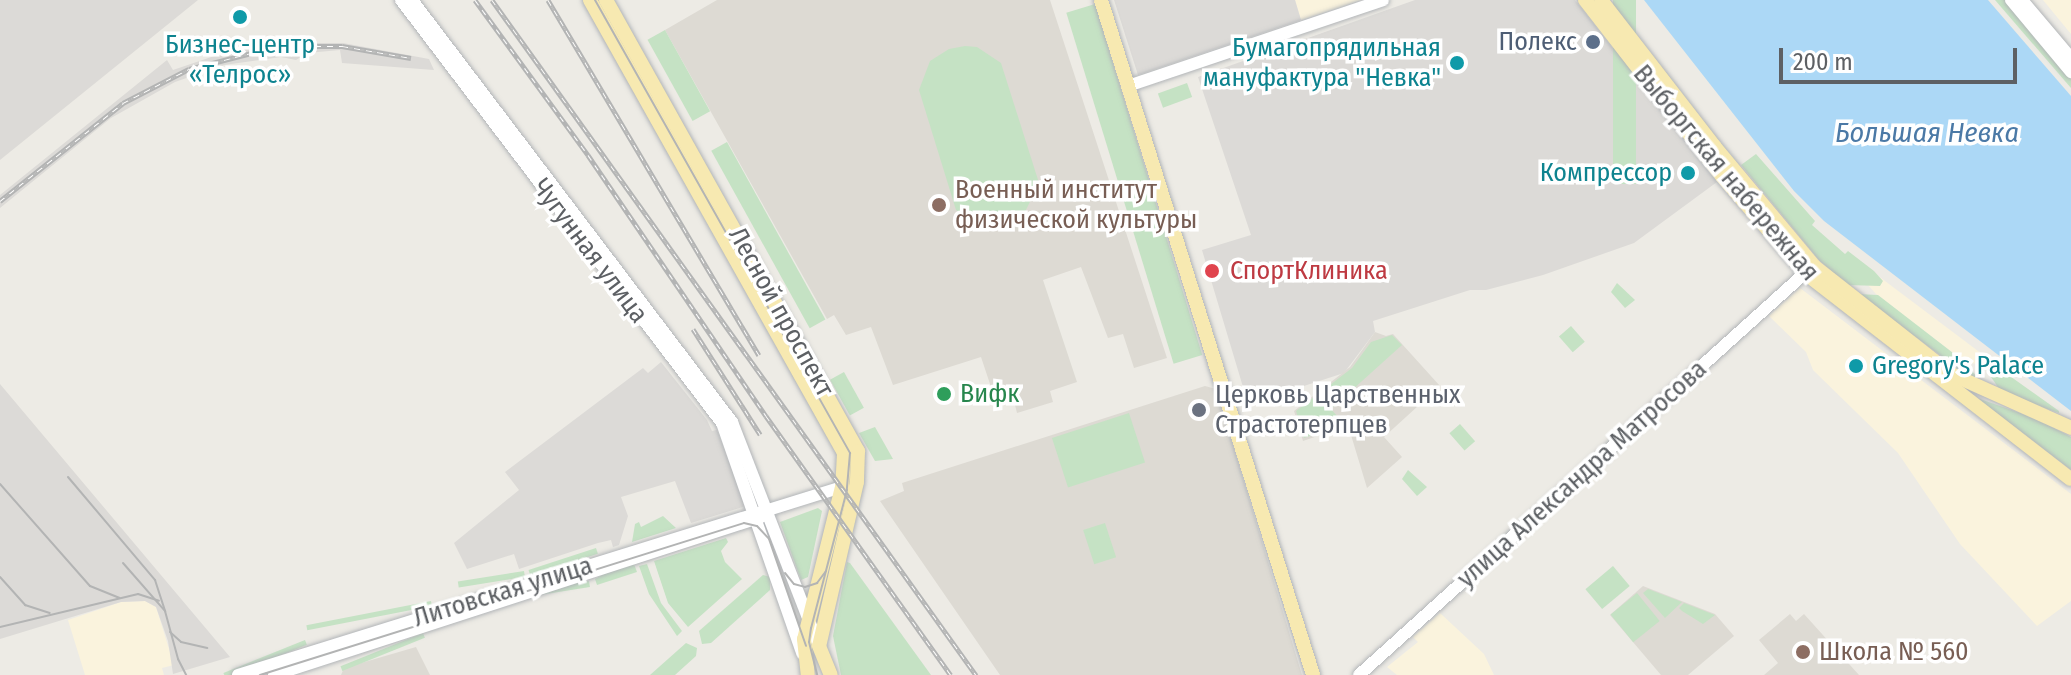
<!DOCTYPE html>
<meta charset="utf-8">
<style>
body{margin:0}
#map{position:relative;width:2071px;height:675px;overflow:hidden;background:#edebe5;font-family:"Fira Sans Condensed",sans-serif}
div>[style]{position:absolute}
.commercial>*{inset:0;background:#faf3dd}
.industrial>*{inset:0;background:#dcdad7}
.education>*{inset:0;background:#dddad3}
.green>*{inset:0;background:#c5e2c4;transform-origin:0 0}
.water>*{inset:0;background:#acd8f6}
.roads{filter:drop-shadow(0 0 2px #b2b5b8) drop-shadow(0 0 2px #b2b5b8)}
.minor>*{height:12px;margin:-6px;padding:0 6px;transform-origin:6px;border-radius:6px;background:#fff}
.major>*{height:14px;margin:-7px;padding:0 7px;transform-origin:7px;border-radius:7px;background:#f7e9b1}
.tram>*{height:2px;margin:-1px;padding:0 1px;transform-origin:1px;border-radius:1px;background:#b3b4b4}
.rail>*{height:5px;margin-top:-2.5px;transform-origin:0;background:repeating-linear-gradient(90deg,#fff 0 6px,#b3b4b4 0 12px);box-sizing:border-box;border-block:2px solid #b3b4b4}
.dots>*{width:22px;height:22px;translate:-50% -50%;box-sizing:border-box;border:4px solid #fff;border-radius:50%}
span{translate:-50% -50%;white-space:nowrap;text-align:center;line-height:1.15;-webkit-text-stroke:7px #fff;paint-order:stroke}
.service-label{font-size:26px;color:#4e5e75}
.right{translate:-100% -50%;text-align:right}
.culture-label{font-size:26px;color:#0d838f}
.left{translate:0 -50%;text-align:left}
.street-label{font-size:26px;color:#5d6064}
.education-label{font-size:26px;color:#785e54}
.health-label{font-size:26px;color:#be3a42}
.leisure-label{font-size:26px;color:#27864d}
.worship-label{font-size:26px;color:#5b616d}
.water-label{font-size:28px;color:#4b79a6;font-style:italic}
.scale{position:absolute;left:1779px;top:48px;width:238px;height:36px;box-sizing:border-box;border:4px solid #5d6064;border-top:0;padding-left:10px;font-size:24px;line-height:28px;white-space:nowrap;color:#5d6064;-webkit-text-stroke:6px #fff;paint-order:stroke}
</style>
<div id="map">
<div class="commercial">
<div style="clip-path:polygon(1295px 0,1361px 0,1301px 20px)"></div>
<div style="clip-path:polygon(2043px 0,2071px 0,2071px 34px)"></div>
<div style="clip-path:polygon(1877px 275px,1986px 357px,1982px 364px,1966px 363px,1876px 294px,1868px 285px)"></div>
<div style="clip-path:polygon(1800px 288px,2071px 494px,2071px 601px,2037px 626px,1960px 544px,1898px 453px,1813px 370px,1806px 352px,1769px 316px)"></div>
<div style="clip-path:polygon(145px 601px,156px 607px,174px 665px,162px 668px,164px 675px,85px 675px,68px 620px,121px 602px)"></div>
<div style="clip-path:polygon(1440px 613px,1484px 654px,1494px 675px,1397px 675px,1387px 667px,1418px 642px,1413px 637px)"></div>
</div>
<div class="industrial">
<div style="clip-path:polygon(0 0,198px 0,0 160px)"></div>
<div style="clip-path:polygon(1114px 0,1295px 0,1301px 20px,1138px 75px)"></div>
<div style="clip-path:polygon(1415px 0,1575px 0,1717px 182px,1634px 243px,1543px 275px,1486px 290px,1470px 290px,1373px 321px,1375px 332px,1344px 373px,1276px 395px,1273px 388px,1246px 397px,1202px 250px,1251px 235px,1198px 77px)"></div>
<div style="clip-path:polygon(281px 43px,343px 43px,429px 59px,434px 70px,342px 63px,340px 50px,307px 53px,296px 60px,281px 57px,224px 65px,175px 82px,111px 118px,0 208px,0 195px,167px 60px,173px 70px,235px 49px)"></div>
<div style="clip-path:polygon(661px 362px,707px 420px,712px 431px,717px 430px,746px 506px,691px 523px,675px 481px,621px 497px,628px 516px,619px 545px,613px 547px,611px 540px,598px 543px,519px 569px,514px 554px,467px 569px,454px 543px,519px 490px,505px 472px,643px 368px,648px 373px)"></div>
<div style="clip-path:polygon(0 384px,230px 657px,173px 674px,168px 641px,156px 607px,145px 601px,121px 602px,0 639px)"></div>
</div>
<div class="education">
<div style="clip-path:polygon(717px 0,1050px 0,1167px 358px,1134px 368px,1123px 334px,1108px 338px,1081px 267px,1043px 280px,1077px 382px,1050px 391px,1053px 402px,1017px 413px,1013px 397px,996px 402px,981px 357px,893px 385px,871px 327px,846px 335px,834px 315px,827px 319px,665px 30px)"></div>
<div style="clip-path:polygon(1375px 332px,1386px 336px,1393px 334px,1440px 386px,1384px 437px,1402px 457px,1367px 488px,1351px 435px,1344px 427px,1303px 441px,1294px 411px,1350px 367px)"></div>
<div style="clip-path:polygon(1205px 386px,1216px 389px,1302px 675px,1000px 675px,880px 501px,904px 491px,902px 483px)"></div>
<div style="clip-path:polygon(1643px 586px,1715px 614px,1734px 636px,1688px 675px,1661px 675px,1610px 615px)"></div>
<div style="clip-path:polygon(1790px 614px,1796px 621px,1804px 614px,1859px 675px,1764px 675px,1778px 663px,1759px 640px)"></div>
<div style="clip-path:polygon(416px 647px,430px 675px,341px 675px,344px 668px)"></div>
</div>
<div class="green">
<div style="left:1613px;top:0;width:23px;height:184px"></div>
<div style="clip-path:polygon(1995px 0,2006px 0,2071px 78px,2071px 88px)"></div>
<div style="left:1095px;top:4px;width:367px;height:30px;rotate:73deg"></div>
<div style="left:665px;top:30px;width:93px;height:20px;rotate:61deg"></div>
<div style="clip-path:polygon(965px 46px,977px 47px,1001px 63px,1039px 183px,1025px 212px,1000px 225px,979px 223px,956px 210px,919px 90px,930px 61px,949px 49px)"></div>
<div style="left:1187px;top:83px;width:15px;height:31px;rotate:70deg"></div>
<div style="left:727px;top:142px;width:203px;height:18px;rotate:61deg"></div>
<div style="clip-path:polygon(1756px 154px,1815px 221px,1812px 225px,1845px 254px,1848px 251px,1874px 271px,1883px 281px,1880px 286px,1847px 285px,1819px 260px,1741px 165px)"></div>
<div style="clip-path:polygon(1617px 283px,1635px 300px,1625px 308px,1611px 292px)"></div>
<div style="clip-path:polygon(1857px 294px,1878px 295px,1966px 363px,1985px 388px)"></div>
<div style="left:1571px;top:326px;width:21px;height:16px;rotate:49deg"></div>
<div style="clip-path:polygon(1392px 335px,1402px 345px,1331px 409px,1344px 424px,1304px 438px,1296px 411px,1352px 368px,1371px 342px)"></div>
<div style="clip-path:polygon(1986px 359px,2059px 411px,2059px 413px,2002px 393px,1982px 364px)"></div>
<div style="left:844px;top:372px;width:41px;height:16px;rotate:61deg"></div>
<div style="clip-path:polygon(1977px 398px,2035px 418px,2071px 437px,2071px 470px)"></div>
<div style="left:1129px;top:413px;width:52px;height:81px;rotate:72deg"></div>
<div style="left:1460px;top:424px;width:23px;height:14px;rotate:49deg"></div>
<div style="clip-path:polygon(875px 427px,893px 459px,875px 461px,859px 433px)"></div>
<div style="clip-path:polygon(1408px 470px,1427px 487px,1417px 496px,1402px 479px)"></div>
<div style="clip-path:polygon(818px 508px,822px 511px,808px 577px,801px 580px,780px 522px)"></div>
<div style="clip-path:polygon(663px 516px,676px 528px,632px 542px,635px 524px,639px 522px,641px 527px)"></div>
<div style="left:1105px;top:523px;width:36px;height:23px;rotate:72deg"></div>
<div style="clip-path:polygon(726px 538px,728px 542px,721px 551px,725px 562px,742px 579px,688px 627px,668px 603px,654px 561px)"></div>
<div style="left:596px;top:548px;width:6px;height:71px;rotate:72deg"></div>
<div style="clip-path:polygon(847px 562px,850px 563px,931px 675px,841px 675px,833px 636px)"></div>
<div style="clip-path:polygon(634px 564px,637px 572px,597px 585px,595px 579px,606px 573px)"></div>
<div style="clip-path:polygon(647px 564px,661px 603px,682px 631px,677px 636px,649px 594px,639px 566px)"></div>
<div style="left:1613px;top:566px;width:26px;height:36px;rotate:50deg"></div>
<div style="left:524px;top:571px;width:6px;height:67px;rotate:81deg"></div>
<div style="clip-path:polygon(763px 575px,770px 577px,770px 590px,711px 643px,702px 644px,699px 631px)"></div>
<div style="left:589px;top:581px;width:6px;height:114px;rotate:81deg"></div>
<div style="clip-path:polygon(1648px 589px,1682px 602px,1665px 618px,1643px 593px)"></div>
<div style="left:1637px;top:593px;width:36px;height:34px;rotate:51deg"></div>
<div style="left:431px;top:601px;width:5px;height:127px;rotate:79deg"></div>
<div style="clip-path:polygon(1684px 603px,1715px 615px,1703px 624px,1682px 611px,1679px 608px)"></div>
<div style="left:423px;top:633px;width:5px;height:89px;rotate:68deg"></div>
<div style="left:305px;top:640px;width:5px;height:88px;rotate:68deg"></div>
<div style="clip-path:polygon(686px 643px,697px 648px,696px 656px,675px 675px,650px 675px)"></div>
</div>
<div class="water">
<div style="clip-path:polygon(1644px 0,1988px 0,2071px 96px,2071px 411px,1824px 221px,1794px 191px)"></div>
</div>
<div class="roads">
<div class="minor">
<div style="left:401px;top:0;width:531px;rotate:52.81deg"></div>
<div style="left:722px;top:423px;width:244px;rotate:70.8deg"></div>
<div style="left:412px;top:0;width:530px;rotate:52.83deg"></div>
<div style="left:732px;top:422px;width:240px;rotate:68.8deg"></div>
<div style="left:2011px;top:0;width:94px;rotate:50.2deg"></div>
<div style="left:2022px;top:0;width:76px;rotate:49.8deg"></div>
<div style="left:1128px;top:86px;width:269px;rotate:-18.6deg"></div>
<div style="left:238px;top:675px;width:633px;rotate:-17.29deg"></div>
<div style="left:274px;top:675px;width:512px;rotate:-17.97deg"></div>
<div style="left:1359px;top:675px;width:600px;rotate:-42.03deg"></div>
</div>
<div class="major">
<div style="left:590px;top:0;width:519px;rotate:60.72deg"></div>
<div style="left:844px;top:453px;width:34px;rotate:93deg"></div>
<div style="left:842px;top:487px;width:157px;rotate:104deg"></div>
<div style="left:804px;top:639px;width:36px;rotate:84deg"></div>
<div style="left:606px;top:0;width:517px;rotate:60.81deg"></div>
<div style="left:858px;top:451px;width:31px;rotate:92deg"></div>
<div style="left:857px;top:482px;width:168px;rotate:103deg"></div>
<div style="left:819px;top:646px;width:31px;rotate:68deg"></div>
<div style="left:1101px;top:0;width:708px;rotate:72.56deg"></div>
<div style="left:1585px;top:0;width:223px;rotate:52.1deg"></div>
<div style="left:1722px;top:176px;width:128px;rotate:49.4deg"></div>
<div style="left:1805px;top:273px;width:336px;rotate:37.8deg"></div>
<div style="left:1601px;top:0;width:186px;rotate:52.2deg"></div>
<div style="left:1715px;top:147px;width:155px;rotate:50.2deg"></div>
<div style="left:1814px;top:266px;width:174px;rotate:38.2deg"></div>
<div style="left:1951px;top:374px;width:132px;rotate:24.2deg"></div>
</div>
</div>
<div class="tram">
<div style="left:595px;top:0;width:520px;rotate:60.62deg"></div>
<div style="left:850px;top:453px;width:37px;rotate:95deg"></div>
<div style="left:847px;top:490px;width:143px;rotate:104.6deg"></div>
<div style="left:811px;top:628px;width:14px;rotate:98deg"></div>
<div style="left:809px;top:642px;width:34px;rotate:76deg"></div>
<div style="left:68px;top:477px;width:135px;rotate:49.8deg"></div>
<div style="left:155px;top:580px;width:33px;rotate:72deg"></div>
<div style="left:0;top:484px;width:136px;rotate:48.6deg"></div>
<div style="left:90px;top:586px;width:32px;rotate:22deg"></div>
<div style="left:123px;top:563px;width:64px;rotate:48.8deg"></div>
<div style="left:165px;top:611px;width:50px;rotate:74.8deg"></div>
<div style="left:178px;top:659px;width:18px;rotate:63deg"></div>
<div style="left:785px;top:573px;width:14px;rotate:51deg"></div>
<div style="left:794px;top:584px;width:11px;rotate:15deg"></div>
<div style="left:805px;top:587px;width:13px;rotate:-18deg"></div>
<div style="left:817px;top:583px;width:15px;rotate:-53deg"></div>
<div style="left:0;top:577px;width:38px;rotate:48deg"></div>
<div style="left:25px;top:605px;width:26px;rotate:18deg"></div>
<div style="left:0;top:627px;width:142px;rotate:-13.4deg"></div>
<div style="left:138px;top:594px;width:22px;rotate:18deg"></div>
<div style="left:170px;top:632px;width:15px;rotate:42deg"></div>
<div style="left:181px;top:642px;width:27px;rotate:13deg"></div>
<div style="left:260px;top:675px;width:507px;rotate:-17.43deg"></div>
<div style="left:744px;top:523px;width:13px;rotate:13deg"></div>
<div style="left:757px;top:526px;width:18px;rotate:47deg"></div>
<div style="left:769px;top:539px;width:113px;rotate:70.9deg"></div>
</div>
<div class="rail">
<div style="left:475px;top:0;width:192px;rotate:53.9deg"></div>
<div style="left:588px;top:155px;width:316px;rotate:55.7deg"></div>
<div style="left:766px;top:416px;width:318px;rotate:54.5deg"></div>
<div style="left:492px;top:0;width:831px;rotate:54.36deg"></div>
<div style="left:548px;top:0;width:413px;rotate:59.3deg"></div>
<div style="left:0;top:201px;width:157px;rotate:-38.5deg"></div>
<div style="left:123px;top:103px;width:74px;rotate:-27.3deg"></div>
<div style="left:189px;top:69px;width:72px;rotate:-14.4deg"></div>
<div style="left:259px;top:51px;width:44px;rotate:-6.5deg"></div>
<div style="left:303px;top:46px;width:39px"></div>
<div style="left:342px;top:46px;width:70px;rotate:9.9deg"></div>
<div style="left:693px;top:329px;width:125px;rotate:57.5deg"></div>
</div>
<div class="dots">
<div style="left:240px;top:17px;background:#0f9aa8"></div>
<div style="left:1593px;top:42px;background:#5c6f8a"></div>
<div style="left:1457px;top:63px;background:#0f9aa8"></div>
<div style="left:1688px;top:173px;background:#0f9aa8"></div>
<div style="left:939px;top:205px;background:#8d6e63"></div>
<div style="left:1212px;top:271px;background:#e0444e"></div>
<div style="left:1856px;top:366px;background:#0f9aa8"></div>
<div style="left:944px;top:394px;background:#2e9e5b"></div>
<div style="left:1199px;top:410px;background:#6b7280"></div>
<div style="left:1803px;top:652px;background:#8d6e63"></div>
</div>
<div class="service-label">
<span class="right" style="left:1577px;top:42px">Полекс</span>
</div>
<div class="culture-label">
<span style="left:240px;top:60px">Бизнес-центр<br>«Телрос»</span>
<span class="right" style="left:1441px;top:63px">Бумагопрядильная<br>мануфактура "Невка"</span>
<span class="right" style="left:1672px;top:173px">Компрессор</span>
<span class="left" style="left:1872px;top:366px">Gregory's Palace</span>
</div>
<div class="street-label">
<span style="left:1726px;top:173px;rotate:50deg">Выборгская набережная</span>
<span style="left:590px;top:251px;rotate:53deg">Чугунная улица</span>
<span style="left:781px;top:312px;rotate:61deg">Лесной проспект</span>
<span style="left:1582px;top:474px;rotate:-42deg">улица Александра Матросова</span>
<span style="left:503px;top:592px;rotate:-17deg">Литовская улица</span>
</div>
<div class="education-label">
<span class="left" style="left:955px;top:205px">Военный институт<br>физической культуры</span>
<span class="left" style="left:1819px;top:652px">Школа № 560</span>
</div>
<div class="health-label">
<span class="left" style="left:1230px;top:271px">СпортКлиника</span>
</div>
<div class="leisure-label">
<span class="left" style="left:960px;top:394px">Вифк</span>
</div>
<div class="worship-label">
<span class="left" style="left:1215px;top:410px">Церковь Царственных<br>Страстотерпцев</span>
</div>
<div class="water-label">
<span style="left:1927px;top:133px">Большая Невка</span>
</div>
<div class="scale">200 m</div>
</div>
